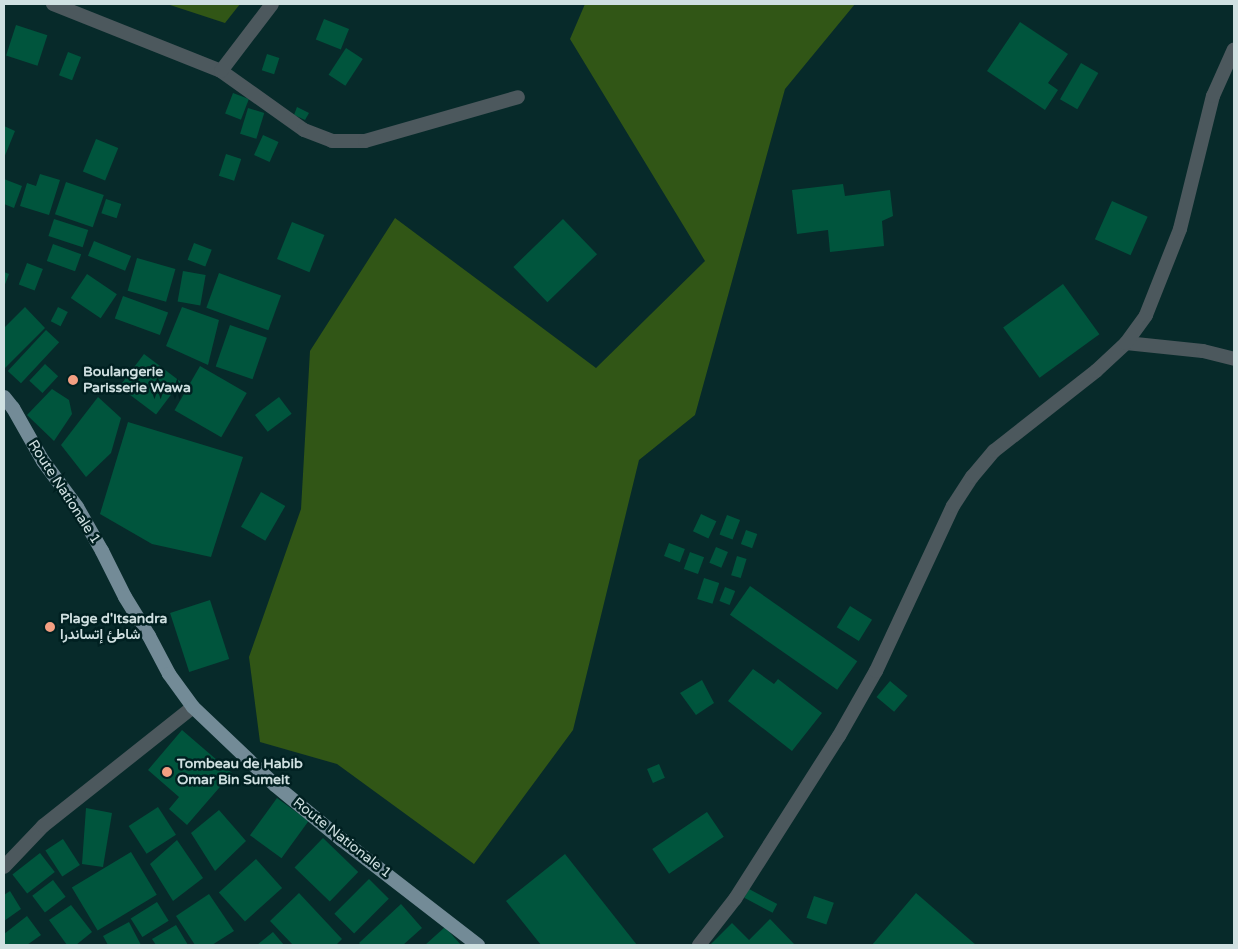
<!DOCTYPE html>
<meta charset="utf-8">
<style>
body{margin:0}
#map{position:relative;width:1238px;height:949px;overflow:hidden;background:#072a2a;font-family:"Varela Round",Vazirmatn,sans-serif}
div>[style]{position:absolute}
.green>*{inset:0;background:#315616}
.building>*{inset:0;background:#00553d;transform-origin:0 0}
.minor>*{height:14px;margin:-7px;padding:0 7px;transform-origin:7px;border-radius:7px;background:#4c585d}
.primary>*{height:14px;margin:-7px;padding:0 7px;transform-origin:7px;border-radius:7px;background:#738b97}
.dots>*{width:14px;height:14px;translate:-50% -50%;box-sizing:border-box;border:2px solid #002021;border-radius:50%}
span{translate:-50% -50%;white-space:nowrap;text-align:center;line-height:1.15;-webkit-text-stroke:5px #002021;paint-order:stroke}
.poi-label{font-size:14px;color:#cfe0e1;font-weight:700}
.left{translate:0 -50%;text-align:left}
.street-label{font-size:14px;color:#cfe0e1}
.frame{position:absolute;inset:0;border:5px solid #cfe0e1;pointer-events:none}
</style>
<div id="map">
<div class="green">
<div style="clip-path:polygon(167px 4px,240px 4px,225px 23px)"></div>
<div style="clip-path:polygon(585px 4px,855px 4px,785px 89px,695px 415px,639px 460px,573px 730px,474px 864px,337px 764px,260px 742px,249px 657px,301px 509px,310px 351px,395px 218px,596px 368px,705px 261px,570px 39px)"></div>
</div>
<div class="building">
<div style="left:324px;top:19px;width:27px;height:22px;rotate:22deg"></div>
<div style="clip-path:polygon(1020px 22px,1068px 54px,1048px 83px,1058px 90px,1045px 110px,987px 71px)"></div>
<div style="left:16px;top:25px;width:33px;height:32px;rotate:18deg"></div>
<div style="left:346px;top:48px;width:20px;height:32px;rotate:33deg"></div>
<div style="left:68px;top:52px;width:14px;height:25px;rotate:21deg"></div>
<div style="left:267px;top:54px;width:13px;height:17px;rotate:18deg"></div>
<div style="left:1081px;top:63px;width:20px;height:42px;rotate:30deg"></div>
<div style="left:233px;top:93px;width:17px;height:22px;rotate:21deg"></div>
<div style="clip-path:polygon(297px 107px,309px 113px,305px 120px,294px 115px)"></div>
<div style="left:248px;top:108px;width:17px;height:27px;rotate:17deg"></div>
<div style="clip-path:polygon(4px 126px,15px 131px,4px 158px)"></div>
<div style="left:263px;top:135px;width:17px;height:22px;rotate:24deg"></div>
<div style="left:96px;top:139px;width:24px;height:35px;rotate:22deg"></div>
<div style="left:226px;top:154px;width:16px;height:23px;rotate:18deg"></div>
<div style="clip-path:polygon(40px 174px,60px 180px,49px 215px,20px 206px,27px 183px,36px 186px)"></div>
<div style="clip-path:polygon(4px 179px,22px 186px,14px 208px,4px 204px)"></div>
<div style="left:66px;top:182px;width:40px;height:34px;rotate:19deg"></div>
<div style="clip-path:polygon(843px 184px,845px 196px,890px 190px,893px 216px,882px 221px,884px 246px,830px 252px,828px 230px,797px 234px,792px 190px)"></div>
<div style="left:106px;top:199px;width:16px;height:15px;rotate:18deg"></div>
<div style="left:1112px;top:201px;width:39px;height:42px;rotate:24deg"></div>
<div style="left:54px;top:219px;width:36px;height:18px;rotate:18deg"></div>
<div style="left:563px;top:219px;width:49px;height:69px;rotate:46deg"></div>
<div style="left:292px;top:222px;width:35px;height:40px;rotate:22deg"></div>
<div style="left:94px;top:241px;width:40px;height:16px;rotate:22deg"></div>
<div style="left:194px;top:243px;width:19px;height:18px;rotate:21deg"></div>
<div style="left:53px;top:244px;width:30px;height:18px;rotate:20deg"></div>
<div style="left:137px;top:258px;width:40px;height:34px;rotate:16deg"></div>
<div style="left:27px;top:263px;width:17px;height:23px;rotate:21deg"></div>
<div style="left:183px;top:271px;width:23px;height:31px;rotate:10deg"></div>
<div style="clip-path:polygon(4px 272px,9px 274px,4px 287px)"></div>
<div style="left:219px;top:273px;width:66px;height:37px;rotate:20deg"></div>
<div style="left:87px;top:274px;width:36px;height:29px;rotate:34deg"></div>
<div style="left:1063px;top:284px;width:62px;height:74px;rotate:54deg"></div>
<div style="left:123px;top:296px;width:48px;height:24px;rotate:20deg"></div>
<div style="clip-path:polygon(25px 307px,45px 328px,4px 369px,4px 328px)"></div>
<div style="left:58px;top:307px;width:11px;height:16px;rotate:27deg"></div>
<div style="clip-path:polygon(182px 307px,219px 320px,208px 365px,166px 346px)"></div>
<div style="left:230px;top:325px;width:39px;height:44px;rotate:19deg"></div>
<div style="left:46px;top:330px;width:18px;height:56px;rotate:43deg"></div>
<div style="left:144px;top:354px;width:46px;height:41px;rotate:37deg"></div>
<div style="left:45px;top:364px;width:18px;height:23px;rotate:43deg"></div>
<div style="left:200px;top:366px;width:54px;height:51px;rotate:30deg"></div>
<div style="clip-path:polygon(52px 389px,69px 400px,72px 414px,54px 441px,27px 415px)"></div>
<div style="clip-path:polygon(98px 397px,121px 418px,111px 453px,86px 477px,61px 445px)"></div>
<div style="left:279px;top:397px;width:21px;height:30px;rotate:53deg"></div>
<div style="clip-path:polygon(128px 422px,243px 457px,211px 557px,152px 544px,100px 514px)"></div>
<div style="left:261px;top:492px;width:28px;height:40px;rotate:30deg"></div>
<div style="left:701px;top:514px;width:17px;height:19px;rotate:25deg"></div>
<div style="left:727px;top:515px;width:14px;height:21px;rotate:21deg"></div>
<div style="left:746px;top:530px;width:12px;height:15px;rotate:20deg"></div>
<div style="left:669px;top:543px;width:17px;height:14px;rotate:21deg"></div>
<div style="left:716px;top:547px;width:13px;height:17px;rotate:23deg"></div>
<div style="left:690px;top:552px;width:15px;height:18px;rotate:20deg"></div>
<div style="left:737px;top:556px;width:10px;height:20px;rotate:17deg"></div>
<div style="left:704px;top:578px;width:16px;height:22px;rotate:18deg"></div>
<div style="left:750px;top:586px;width:131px;height:35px;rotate:35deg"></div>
<div style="left:725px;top:587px;width:11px;height:15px;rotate:22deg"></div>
<div style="left:210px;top:600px;width:62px;height:42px;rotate:72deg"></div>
<div style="left:850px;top:606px;width:26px;height:25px;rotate:32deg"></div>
<div style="clip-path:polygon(753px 669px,774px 684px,778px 679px,822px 713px,792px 751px,728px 701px)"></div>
<div style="clip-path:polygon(702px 680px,714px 703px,696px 715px,680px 693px)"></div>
<div style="left:890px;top:681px;width:23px;height:21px;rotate:40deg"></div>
<div style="clip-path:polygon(182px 730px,232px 773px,187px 825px,169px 809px,179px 797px,148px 770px)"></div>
<div style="left:659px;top:764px;width:15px;height:13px;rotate:67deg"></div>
<div style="left:277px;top:798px;width:39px;height:46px;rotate:36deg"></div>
<div style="left:158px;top:807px;width:33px;height:35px;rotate:57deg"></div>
<div style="clip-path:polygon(86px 808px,112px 813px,103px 867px,82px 864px)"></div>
<div style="clip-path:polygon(219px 810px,246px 841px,215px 871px,191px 833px)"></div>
<div style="left:707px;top:812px;width:30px;height:66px;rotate:56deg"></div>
<div style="left:323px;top:838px;width:49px;height:41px;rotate:44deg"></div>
<div style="left:63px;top:839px;width:31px;height:21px;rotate:57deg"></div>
<div style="clip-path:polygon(177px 840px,203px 878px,173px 901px,150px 864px)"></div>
<div style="left:131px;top:852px;width:50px;height:69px;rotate:59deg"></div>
<div style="left:40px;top:853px;width:24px;height:35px;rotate:52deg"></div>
<div style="clip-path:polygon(565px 854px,637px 945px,541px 945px,506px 901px)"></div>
<div style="left:256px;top:859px;width:39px;height:50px;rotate:48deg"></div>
<div style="left:369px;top:879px;width:28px;height:49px;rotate:45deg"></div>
<div style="left:53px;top:880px;width:21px;height:26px;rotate:53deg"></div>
<div style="left:749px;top:889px;width:32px;height:10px;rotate:28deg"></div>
<div style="clip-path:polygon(10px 891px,21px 909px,4px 921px,4px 895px)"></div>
<div style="clip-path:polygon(299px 893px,342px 939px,336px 945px,293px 945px,270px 921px)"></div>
<div style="clip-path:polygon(916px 893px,976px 945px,872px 945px)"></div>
<div style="clip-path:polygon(209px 894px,234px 931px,212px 945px,195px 945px,176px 916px)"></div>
<div style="left:814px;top:896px;width:21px;height:23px;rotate:19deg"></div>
<div style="left:157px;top:902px;width:22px;height:31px;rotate:58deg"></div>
<div style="clip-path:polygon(401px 904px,422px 928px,403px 945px,361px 945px,359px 943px)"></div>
<div style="clip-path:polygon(71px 905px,92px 932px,76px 945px,67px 945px,49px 920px)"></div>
<div style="clip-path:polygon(27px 916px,41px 935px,27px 945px,4px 945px,4px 934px)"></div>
<div style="clip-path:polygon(770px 919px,795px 945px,710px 945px,732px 923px,749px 940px)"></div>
<div style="clip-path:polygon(129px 922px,141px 945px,108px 945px,103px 936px)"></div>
<div style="clip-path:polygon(176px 925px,188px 945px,156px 945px,152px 939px)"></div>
<div style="clip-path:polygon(445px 927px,461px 945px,425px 945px)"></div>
<div style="clip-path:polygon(273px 932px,284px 945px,257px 945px)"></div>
</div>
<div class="minor">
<div style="left:53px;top:4px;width:181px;rotate:21.7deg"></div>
<div style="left:221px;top:71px;width:102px;rotate:35.4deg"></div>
<div style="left:304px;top:130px;width:30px;rotate:21deg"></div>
<div style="left:332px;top:141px;width:33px"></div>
<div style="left:365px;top:141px;width:159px;rotate:-16deg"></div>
<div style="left:221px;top:71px;width:84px;rotate:-52.7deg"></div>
<div style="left:1126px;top:343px;width:77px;rotate:5.9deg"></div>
<div style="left:1203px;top:351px;width:32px;rotate:14deg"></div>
<div style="left:4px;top:867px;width:57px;rotate:-46.4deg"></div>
<div style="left:43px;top:826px;width:191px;rotate:-38.4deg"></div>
<div style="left:699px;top:945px;width:58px;rotate:-52deg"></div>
<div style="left:735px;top:899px;width:193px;rotate:-57.5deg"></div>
<div style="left:839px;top:736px;width:75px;rotate:-60.4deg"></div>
<div style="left:876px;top:671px;width:182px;rotate:-65deg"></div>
<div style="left:953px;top:506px;width:35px;rotate:-57deg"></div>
<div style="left:972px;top:477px;width:34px;rotate:-50deg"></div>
<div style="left:994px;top:451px;width:130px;rotate:-38.1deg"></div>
<div style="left:1096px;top:371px;width:41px;rotate:-43deg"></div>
<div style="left:1126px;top:343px;width:34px;rotate:-54deg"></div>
<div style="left:1146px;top:315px;width:92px;rotate:-68.4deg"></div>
<div style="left:1180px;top:229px;width:137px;rotate:-76.1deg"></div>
<div style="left:1213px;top:96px;width:51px;rotate:-65.9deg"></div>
</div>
<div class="primary">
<div style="left:4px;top:397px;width:14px;rotate:51deg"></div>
<div style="left:13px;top:408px;width:61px;rotate:60.5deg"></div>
<div style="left:43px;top:461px;width:57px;rotate:53.5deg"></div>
<div style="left:77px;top:507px;width:51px;rotate:60.4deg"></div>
<div style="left:102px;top:551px;width:51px;rotate:63.4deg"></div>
<div style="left:125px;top:597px;width:46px;rotate:58.4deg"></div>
<div style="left:149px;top:636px;width:43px;rotate:62.2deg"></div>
<div style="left:169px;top:674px;width:41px;rotate:54deg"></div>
<div style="left:193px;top:707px;width:113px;rotate:43.6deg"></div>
<div style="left:275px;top:785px;width:87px;rotate:39.4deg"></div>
<div style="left:342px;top:840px;width:172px;rotate:37.7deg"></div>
</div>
<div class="dots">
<div style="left:73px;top:380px;background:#f39f82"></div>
<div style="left:50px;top:627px;background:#f39f82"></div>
<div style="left:167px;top:772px;background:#f39f82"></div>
</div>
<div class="poi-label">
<span class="left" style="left:83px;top:380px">Boulangerie<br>Parisserie Wawa</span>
<span class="left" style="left:60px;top:627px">Plage d'Itsandra<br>شاطئ إتساندرا</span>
<span class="left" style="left:177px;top:772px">Tombeau de Habib<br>Omar Bin Sumeit</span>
</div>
<div class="street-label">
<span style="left:64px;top:492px;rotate:57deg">Route Nationale 1</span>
<span style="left:342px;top:838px;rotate:38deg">Route Nationale 1</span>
</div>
<div class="frame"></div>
</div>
